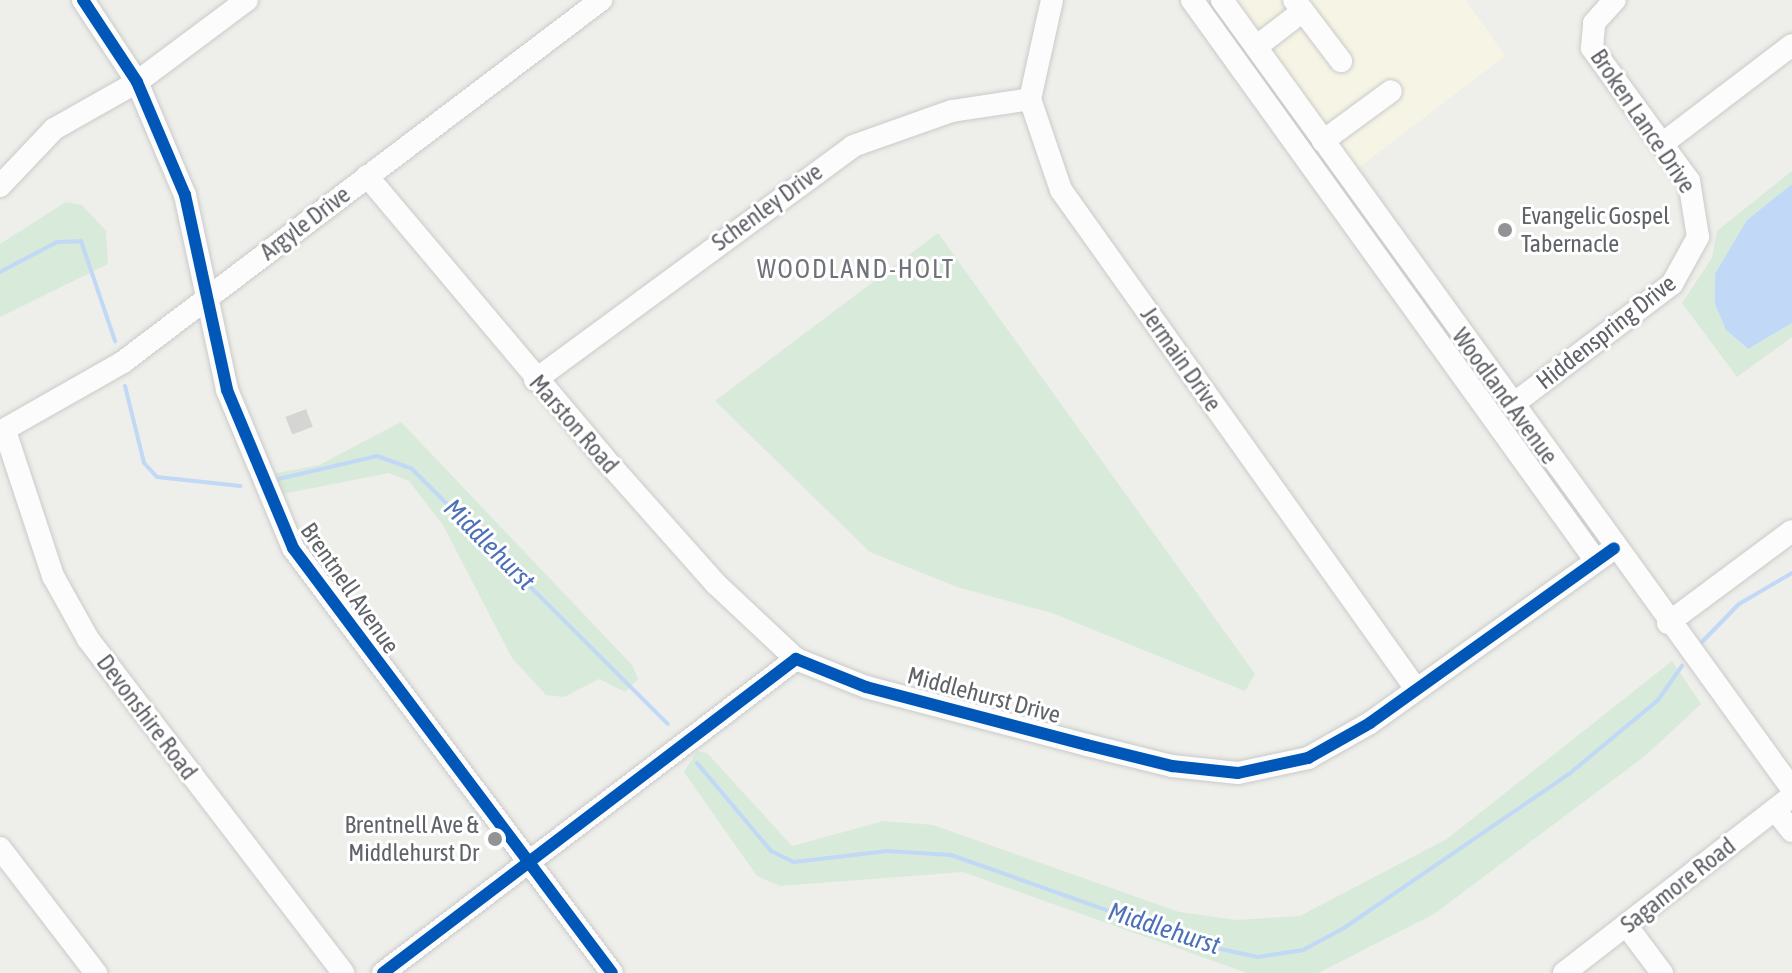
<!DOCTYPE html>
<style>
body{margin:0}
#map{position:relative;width:1792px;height:973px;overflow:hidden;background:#eeeeea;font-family:"Asap Condensed",sans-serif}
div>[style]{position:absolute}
.commercial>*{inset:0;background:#f6f5e5}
.green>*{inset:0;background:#d8ead9}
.water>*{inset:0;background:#c1d8f6}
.stream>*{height:4px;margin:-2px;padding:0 2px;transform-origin:2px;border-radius:2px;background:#c1d8f6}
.building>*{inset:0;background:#d5d5d3;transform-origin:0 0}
.roads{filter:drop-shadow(0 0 2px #cacaca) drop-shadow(0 0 2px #cacaca)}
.minor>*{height:22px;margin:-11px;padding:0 11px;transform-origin:11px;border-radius:11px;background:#fcfcfc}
.cycleway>*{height:12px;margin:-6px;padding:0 6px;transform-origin:6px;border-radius:6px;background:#0057b8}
.dots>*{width:22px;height:22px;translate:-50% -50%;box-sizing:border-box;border:4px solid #fff;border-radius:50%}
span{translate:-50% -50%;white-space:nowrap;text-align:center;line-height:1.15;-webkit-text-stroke:6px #fff;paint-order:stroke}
.street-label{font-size:24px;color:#5f6267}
.poi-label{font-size:24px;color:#5f6267}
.left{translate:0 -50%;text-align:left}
.right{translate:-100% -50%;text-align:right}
.neighbourhood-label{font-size:26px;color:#707379;letter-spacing:2px}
.water-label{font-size:26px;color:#4d71b6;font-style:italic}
</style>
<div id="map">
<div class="commercial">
<div style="clip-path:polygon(1223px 0,1466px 0,1505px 56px,1349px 175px)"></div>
</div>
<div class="green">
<div style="clip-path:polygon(1792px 171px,1792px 184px,1747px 220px,1715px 304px,1726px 330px,1747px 349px,1792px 323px,1792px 337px,1737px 377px,1682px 303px,1712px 258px,1717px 231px)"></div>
<div style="clip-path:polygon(66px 202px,82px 205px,106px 231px,108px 264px,0 317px,0 244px)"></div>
<div style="clip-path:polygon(938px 233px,1255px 674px,1245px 691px,1052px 613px,957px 587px,870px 552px,715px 401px)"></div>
<div style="clip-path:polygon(401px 422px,632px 665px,638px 679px,625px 692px,599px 679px,564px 697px,546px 695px,512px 658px,443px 525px,409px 481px,389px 473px,277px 495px,267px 475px,319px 465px)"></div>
<div style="clip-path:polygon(1672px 661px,1701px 704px,1645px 756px,1434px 914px,1318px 973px,1247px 973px,963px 872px,780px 886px,757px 876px,684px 772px,697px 751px,707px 753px,792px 846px,884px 821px,933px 825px,1179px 912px,1237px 920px,1300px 916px,1447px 839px)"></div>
</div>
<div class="water">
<div style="clip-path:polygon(1792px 184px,1792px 323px,1748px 349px,1726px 330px,1715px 304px,1715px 274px,1747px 220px)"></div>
</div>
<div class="stream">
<div style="left:0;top:272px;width:64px;rotate:-27.8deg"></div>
<div style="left:57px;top:242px;width:24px;rotate:-2deg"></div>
<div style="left:81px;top:241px;width:106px;rotate:71.2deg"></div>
<div style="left:125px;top:386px;width:79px;rotate:76.1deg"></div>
<div style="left:144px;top:463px;width:19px;rotate:47deg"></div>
<div style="left:157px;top:477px;width:84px;rotate:6.1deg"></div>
<div style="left:274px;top:480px;width:106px;rotate:-13.1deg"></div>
<div style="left:377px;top:456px;width:37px;rotate:20deg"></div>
<div style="left:412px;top:469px;width:361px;rotate:44.9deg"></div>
<div style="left:1702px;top:642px;width:53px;rotate:-45.8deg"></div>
<div style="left:1739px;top:604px;width:61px;rotate:-30.3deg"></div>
<div style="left:697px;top:763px;width:115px;rotate:49.9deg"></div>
<div style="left:771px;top:851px;width:25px;rotate:26deg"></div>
<div style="left:794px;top:862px;width:94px;rotate:-6.7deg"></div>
<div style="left:887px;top:851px;width:64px;rotate:3.6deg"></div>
<div style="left:951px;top:855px;width:276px;rotate:19.5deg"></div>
<div style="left:1211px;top:947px;width:48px;rotate:12deg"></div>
<div style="left:1258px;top:957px;width:46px;rotate:-8.8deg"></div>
<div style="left:1303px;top:950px;width:47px;rotate:-28.2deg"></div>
<div style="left:1344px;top:928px;width:273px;rotate:-34.4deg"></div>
<div style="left:1569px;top:774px;width:116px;rotate:-39.7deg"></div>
<div style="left:1658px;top:700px;width:42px;rotate:-54.8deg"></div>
</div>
<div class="building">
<div style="left:306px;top:409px;width:19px;height:22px;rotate:69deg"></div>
</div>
<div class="roads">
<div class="minor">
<div style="left:83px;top:0;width:98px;rotate:56.6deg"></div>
<div style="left:137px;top:82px;width:123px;rotate:67deg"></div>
<div style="left:185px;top:195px;width:199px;rotate:77.8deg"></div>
<div style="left:227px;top:390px;width:171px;rotate:67.3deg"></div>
<div style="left:293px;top:548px;width:531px;rotate:53.11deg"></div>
<div style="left:1052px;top:0;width:101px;rotate:102.5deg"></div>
<div style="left:1030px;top:99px;width:96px;rotate:71.2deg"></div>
<div style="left:1061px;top:190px;width:612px;rotate:54.57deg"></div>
<div style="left:1192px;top:0;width:691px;rotate:54.24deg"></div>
<div style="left:1222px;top:0;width:973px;rotate:54.15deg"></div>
<div style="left:1303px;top:11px;width:63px;rotate:52.8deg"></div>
<div style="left:1256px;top:47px;width:59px;rotate:-37.5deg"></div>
<div style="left:1303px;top:11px;width:14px;rotate:-129deg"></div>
<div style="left:1323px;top:141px;width:84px;rotate:-36.3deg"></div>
<div style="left:1662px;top:144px;width:163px;rotate:-37.3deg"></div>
<div style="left:367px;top:176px;width:370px;rotate:49.9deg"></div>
<div style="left:605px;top:459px;width:167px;rotate:48.4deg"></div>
<div style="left:716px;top:584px;width:110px;rotate:43.2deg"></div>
<div style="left:0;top:186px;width:79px;rotate:-46.5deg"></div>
<div style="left:54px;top:129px;width:95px;rotate:-29.5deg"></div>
<div style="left:137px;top:82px;width:137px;rotate:-36.7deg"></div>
<div style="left:535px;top:380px;width:395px;rotate:-36.3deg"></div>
<div style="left:853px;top:146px;width:105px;rotate:-19.5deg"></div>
<div style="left:952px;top:111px;width:79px;rotate:-8.7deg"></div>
<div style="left:1512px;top:405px;width:201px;rotate:-37.1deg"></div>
<div style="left:1672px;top:284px;width:54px;rotate:-61deg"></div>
<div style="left:1698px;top:237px;width:57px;rotate:-99.1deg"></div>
<div style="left:1689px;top:181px;width:165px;rotate:-126.1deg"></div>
<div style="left:1592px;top:48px;width:25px;rotate:-85deg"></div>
<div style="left:1594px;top:23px;width:31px;rotate:-48deg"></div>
<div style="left:5px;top:431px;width:153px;rotate:71.7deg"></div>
<div style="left:53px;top:576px;width:72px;rotate:60.9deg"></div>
<div style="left:88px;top:639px;width:420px;rotate:52.6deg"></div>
<div style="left:0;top:432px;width:142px;rotate:-29.6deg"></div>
<div style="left:123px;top:362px;width:600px;rotate:-37.14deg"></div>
<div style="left:1668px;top:623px;width:154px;rotate:-36.6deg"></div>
<div style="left:1775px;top:810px;width:27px;rotate:51deg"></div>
<div style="left:0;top:848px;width:158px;rotate:52.5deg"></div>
<div style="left:1626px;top:925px;width:60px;rotate:53.1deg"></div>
<div style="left:383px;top:973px;width:519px;rotate:-37.25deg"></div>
<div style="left:796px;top:659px;width:75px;rotate:21.8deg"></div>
<div style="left:866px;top:687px;width:228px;rotate:14.7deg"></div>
<div style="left:1087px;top:745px;width:88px;rotate:13.9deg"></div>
<div style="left:1172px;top:766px;width:66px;rotate:6.1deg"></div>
<div style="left:1238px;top:773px;width:72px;rotate:-12.1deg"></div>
<div style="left:1308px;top:758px;width:71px;rotate:-29.4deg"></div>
<div style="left:1370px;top:723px;width:300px;rotate:-35.6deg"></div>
<div style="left:1564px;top:973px;width:289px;rotate:-37.8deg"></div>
</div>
</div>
<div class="cycleway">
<div style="left:83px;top:0;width:98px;rotate:56.6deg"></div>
<div style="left:137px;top:82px;width:123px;rotate:67deg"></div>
<div style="left:185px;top:195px;width:199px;rotate:77.8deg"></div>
<div style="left:227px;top:390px;width:171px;rotate:67.3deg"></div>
<div style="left:293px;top:548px;width:531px;rotate:53.11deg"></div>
<div style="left:383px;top:973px;width:519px;rotate:-37.25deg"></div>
<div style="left:796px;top:659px;width:75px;rotate:21.8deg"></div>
<div style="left:866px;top:687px;width:228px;rotate:14.7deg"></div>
<div style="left:1087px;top:745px;width:88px;rotate:13.9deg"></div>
<div style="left:1172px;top:766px;width:66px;rotate:6.1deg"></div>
<div style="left:1238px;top:773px;width:72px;rotate:-12.1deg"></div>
<div style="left:1308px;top:758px;width:71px;rotate:-29.4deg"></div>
<div style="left:1370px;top:723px;width:300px;rotate:-35.6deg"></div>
</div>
<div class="dots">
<div style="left:1505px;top:230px;background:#919395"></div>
<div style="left:495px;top:839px;background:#919395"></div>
</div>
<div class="street-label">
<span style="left:1643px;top:121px;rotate:56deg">Broken Lance Drive</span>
<span style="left:767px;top:207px;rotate:-36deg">Schenley Drive</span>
<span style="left:305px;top:223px;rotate:-37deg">Argyle Drive</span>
<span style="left:1606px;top:332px;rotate:-38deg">Hiddenspring Drive</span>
<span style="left:1181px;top:359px;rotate:55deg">Jermain Drive</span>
<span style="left:1505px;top:396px;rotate:54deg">Woodland Avenue</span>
<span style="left:574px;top:424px;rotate:49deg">Marston Road</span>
<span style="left:350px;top:588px;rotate:55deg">Brentnell Avenue</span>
<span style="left:984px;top:695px;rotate:15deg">Middlehurst Drive</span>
<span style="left:147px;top:717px;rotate:53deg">Devonshire Road</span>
<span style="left:1678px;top:885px;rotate:-38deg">Sagamore Road</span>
</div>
<div class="poi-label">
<span class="left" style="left:1521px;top:230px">Evangelic Gospel<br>Tabernacle</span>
<span class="right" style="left:479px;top:839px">Brentnell Ave &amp;<br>Middlehurst Dr</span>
</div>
<div class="neighbourhood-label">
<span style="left:856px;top:270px">WOODLAND-HOLT</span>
</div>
<div class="water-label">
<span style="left:489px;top:545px;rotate:45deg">Middlehurst</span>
<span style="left:1164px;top:929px;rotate:18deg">Middlehurst</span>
</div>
</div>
